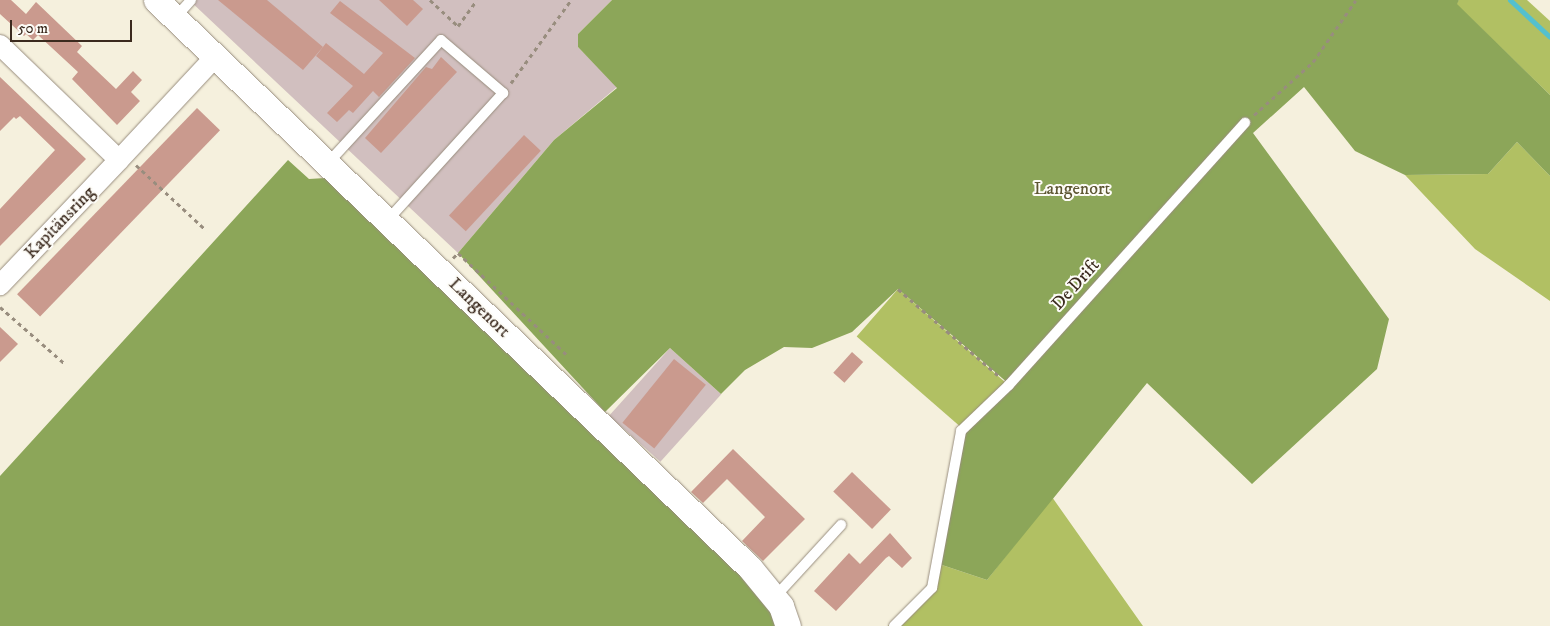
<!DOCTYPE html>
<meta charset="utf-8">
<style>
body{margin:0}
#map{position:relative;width:1550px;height:626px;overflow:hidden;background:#f5f0dd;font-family:"IM FELL DW Pica",serif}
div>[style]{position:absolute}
.industrial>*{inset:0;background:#d1bfbf;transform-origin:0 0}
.green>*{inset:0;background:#b1c063;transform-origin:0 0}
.forest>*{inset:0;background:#8ca659}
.stream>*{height:5px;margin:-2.5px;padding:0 2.5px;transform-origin:2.5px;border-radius:2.5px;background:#54c0ce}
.building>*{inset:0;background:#ca9a8e;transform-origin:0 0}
.path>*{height:3px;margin-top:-1.5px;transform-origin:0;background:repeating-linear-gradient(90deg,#988d7e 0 4px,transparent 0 8px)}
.roads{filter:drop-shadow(0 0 1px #988d7e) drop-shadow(0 0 1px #988d7e)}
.service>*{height:10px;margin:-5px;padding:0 5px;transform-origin:5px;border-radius:5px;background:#fff}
.minor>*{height:20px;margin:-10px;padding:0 10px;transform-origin:10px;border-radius:10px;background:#fff}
.tertiary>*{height:25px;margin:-12.5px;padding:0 12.5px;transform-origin:12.5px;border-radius:12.5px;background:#fff}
span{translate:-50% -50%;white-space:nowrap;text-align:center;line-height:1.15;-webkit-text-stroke:4px #fdfcf7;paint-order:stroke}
.park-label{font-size:18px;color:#5e5733}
.street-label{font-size:18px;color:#3b2a1e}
.scale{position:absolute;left:10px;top:20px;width:122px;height:22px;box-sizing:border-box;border:2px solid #3b2a1e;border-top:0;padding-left:6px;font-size:15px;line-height:18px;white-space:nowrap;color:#3b2a1e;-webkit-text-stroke:4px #fdfcf7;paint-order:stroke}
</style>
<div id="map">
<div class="industrial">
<div style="clip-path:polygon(189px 0,612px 0,578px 34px,578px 47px,617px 87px,554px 140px,458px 253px)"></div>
<div style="left:670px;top:348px;width:69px;height:91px;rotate:42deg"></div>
</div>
<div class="green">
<div style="clip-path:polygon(1459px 0,1527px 0,1550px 21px,1550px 95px,1456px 4px)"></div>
<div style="clip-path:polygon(1517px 142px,1550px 176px,1550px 301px,1475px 249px,1405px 175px,1488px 174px)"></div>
<div style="left:898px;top:289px;width:147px;height:63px;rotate:41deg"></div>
<div style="clip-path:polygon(1052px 497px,1143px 626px,888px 626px,926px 587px,939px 564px,987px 580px)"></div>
</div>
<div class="forest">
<div style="clip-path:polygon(612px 0,1459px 0,1457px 4px,1550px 95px,1550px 176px,1517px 142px,1488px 174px,1405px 175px,1355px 151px,1304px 87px,1253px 133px,1389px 319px,1377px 369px,1252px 484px,1147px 383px,987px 580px,939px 564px,961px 431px,1009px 384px,898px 289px,852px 332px,812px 348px,784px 347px,745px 370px,721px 394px,670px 348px,605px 412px,458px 253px,554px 140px,617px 88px,578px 47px,578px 34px)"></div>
<div style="clip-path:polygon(288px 160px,309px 179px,325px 178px,764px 595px,780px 626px,0 626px,0 476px)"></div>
</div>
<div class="stream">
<div style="left:1510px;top:0;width:54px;rotate:42.8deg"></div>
</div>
<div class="building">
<div style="clip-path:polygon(0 0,11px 0,26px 14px,36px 2px,82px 46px,77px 52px,116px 89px,133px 71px,142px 80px,131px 92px,140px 101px,117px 125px,72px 79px,78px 72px,38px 35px,33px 40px,26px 34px,24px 36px,0 14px)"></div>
<div style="clip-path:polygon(218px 0,267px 0,323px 47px,303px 70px)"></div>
<div style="clip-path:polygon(379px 0,413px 0,423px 9px,407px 26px)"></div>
<div style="clip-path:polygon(340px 1px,415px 58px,379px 97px,373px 91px,353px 113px,349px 110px,337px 122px,327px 113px,353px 86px,316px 56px,326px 43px,364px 74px,383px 53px,330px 13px)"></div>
<div style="clip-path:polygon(441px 57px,457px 72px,381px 153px,365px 138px,426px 67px,432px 69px)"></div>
<div style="clip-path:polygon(0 77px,86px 159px,0 246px,0 209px,55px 150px,20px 116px,16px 119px,14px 117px,0 131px)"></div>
<div style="left:197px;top:108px;width:32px;height:259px;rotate:44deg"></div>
<div style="left:524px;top:135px;width:23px;height:110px;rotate:43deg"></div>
<div style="clip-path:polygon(0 327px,18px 344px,0 362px)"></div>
<div style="left:852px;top:352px;width:15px;height:28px;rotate:42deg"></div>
<div style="left:674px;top:359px;width:41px;height:82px;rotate:39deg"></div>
<div style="clip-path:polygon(733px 449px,805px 519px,763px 561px,742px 541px,765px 517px,727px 479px,703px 503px,691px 492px)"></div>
<div style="left:852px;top:472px;width:54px;height:27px;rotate:44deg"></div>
<div style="clip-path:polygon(890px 533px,912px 558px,902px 568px,889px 556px,886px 558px,836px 611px,814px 591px,849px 553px,860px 564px)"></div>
</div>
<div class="path">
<div style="left:430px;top:0;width:38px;rotate:43deg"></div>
<div style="left:458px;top:26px;width:32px;rotate:-54deg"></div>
<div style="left:511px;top:83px;width:102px;rotate:-54.1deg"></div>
<div style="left:1254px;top:115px;width:79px;rotate:-41.9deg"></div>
<div style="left:1313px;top:62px;width:75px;rotate:-55.3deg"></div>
<div style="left:136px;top:165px;width:96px;rotate:42.9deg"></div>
<div style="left:453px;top:258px;width:7px;rotate:-45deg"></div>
<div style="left:458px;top:253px;width:152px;rotate:43.1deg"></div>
<div style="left:898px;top:289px;width:136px;rotate:40.8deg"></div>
<div style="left:0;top:307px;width:86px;rotate:41.2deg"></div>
</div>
<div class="roads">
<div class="service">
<div style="left:175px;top:18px;width:24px;rotate:-48deg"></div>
<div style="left:328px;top:163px;width:167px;rotate:-47.4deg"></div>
<div style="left:441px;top:40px;width:82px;rotate:40.5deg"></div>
<div style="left:503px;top:93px;width:171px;rotate:132.2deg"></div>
<div style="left:775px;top:597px;width:98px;rotate:-47.5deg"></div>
<div style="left:894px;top:626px;width:54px;rotate:-45deg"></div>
<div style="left:932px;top:588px;width:160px;rotate:-79.5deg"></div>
<div style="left:961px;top:431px;width:66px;rotate:-43.8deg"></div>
<div style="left:1009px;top:385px;width:353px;rotate:-48deg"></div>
</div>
<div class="minor">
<div style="left:0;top:45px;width:165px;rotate:44deg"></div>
<div style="left:119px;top:160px;width:173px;rotate:133.6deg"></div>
<div style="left:119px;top:160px;width:141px;rotate:-47deg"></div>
</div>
<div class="tertiary">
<div style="left:156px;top:0;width:822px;rotate:43.72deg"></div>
<div style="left:750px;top:568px;width:49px;rotate:50.8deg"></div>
<div style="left:781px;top:606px;width:21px;rotate:71deg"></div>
</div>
</div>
<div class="park-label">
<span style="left:1072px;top:189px">Langenort</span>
</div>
<div class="street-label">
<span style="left:60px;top:223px;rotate:-46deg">Kapitänsring</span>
<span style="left:1076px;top:285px;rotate:-48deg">De Drift</span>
<span style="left:479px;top:308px;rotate:44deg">Langenort</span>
</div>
<div class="scale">50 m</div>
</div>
